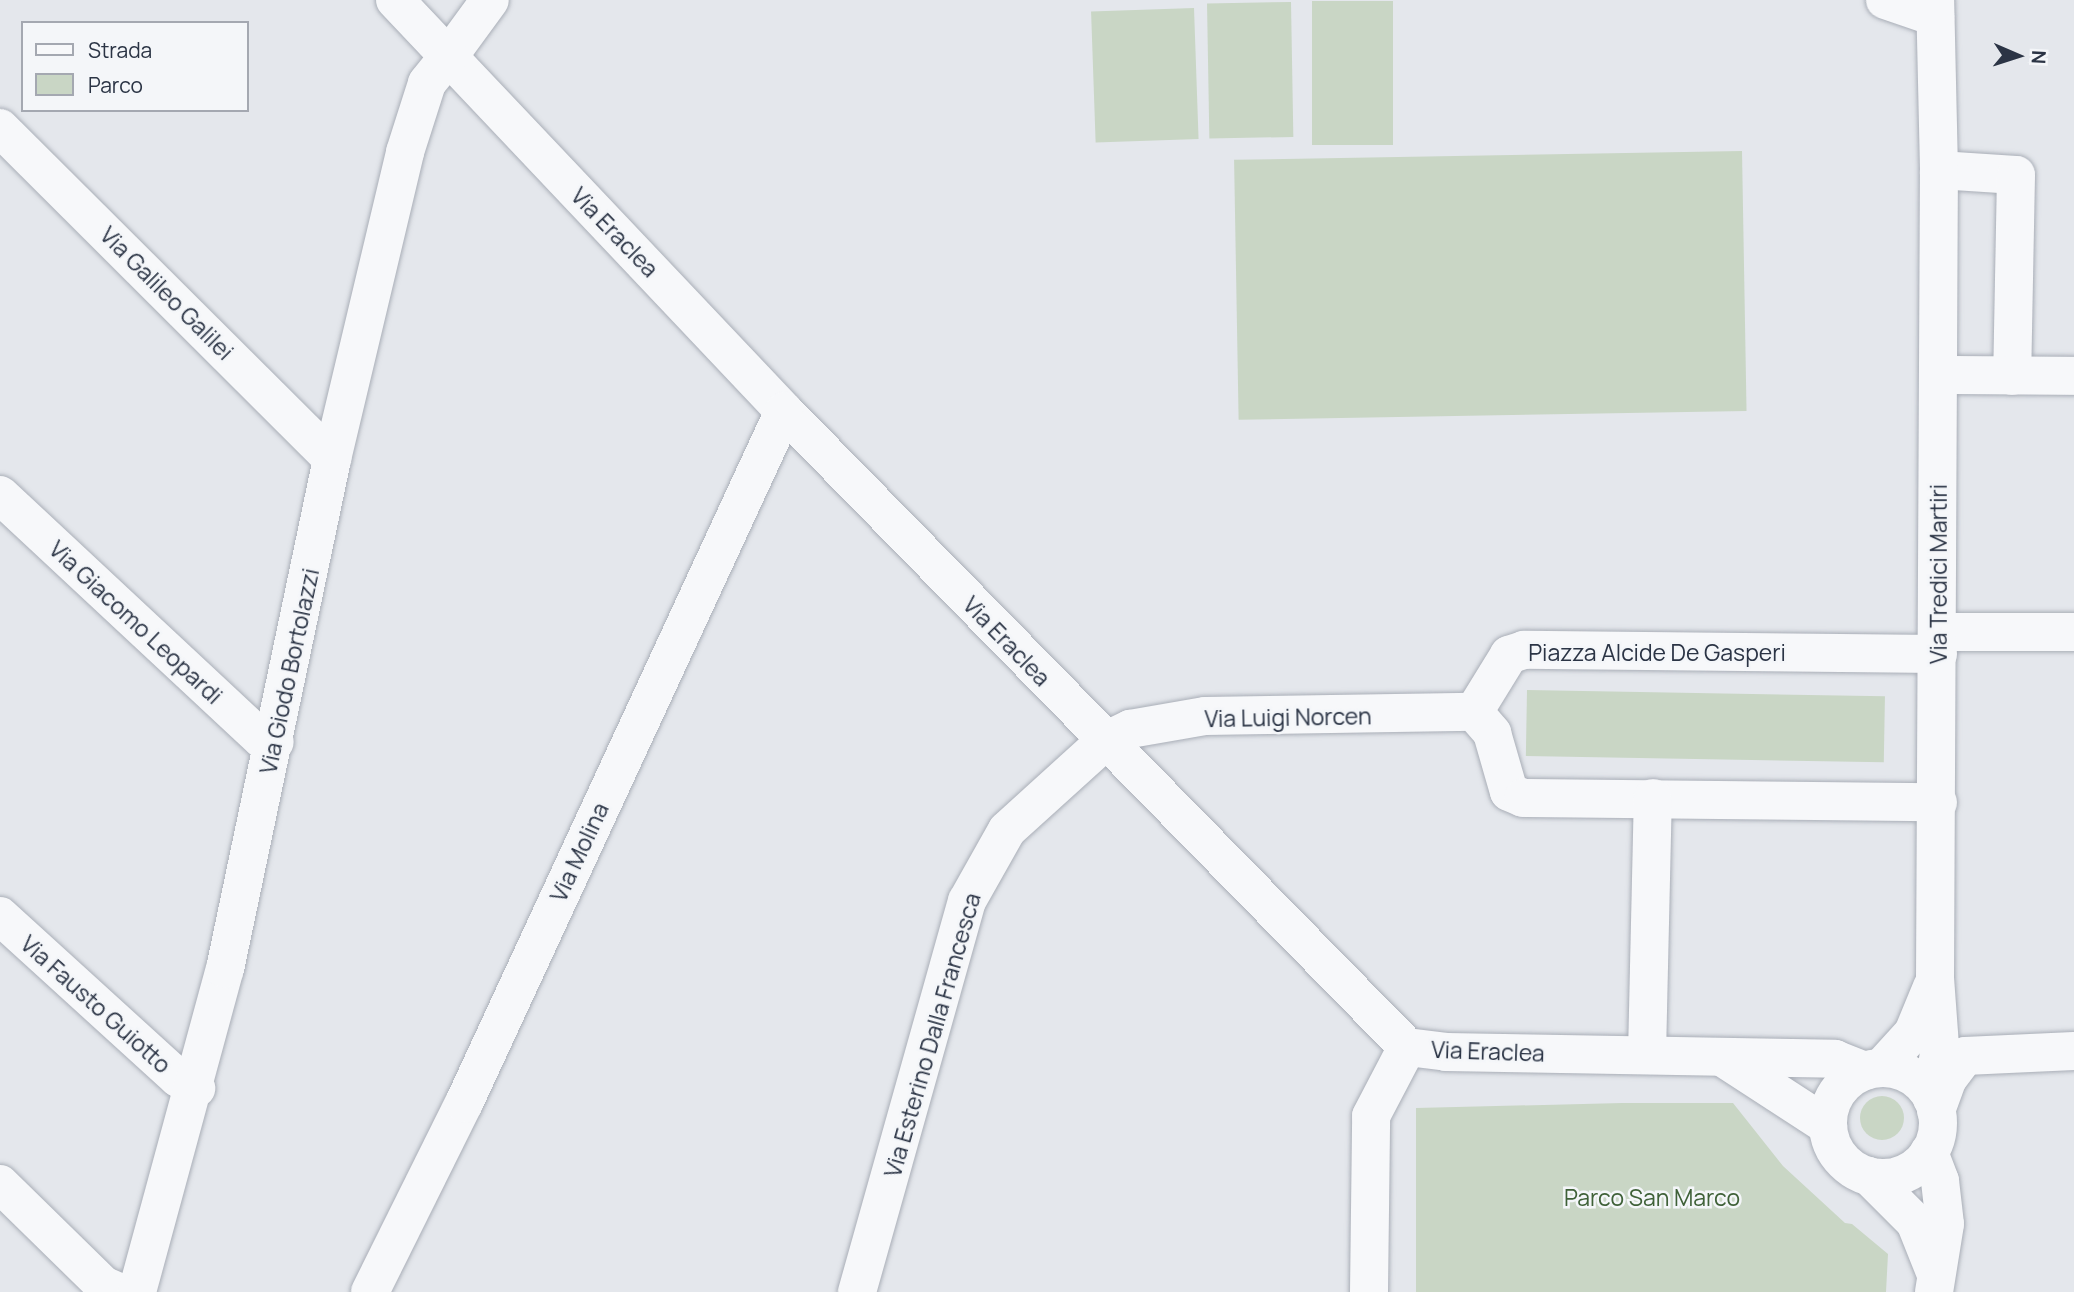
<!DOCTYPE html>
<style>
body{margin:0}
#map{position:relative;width:2074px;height:1292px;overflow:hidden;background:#e4e7ec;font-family:Manrope,sans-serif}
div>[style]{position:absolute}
.green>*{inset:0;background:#c9d6c5;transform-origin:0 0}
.round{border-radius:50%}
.roads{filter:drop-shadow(0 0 2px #a9aeb7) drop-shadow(0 0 2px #a9aeb7)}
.minor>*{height:38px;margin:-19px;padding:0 19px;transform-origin:19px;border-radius:19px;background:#f7f8fa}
.tertiary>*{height:38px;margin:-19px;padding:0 19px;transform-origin:19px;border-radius:19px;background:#f7f8fa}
.tertiary>.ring{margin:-19px;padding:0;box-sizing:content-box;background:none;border:38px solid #f7f8fa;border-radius:50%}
span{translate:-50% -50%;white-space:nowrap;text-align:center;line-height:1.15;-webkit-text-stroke:5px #f4f6f9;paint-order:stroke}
.street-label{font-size:23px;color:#2b3445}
.park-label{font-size:23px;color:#3f6138}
.legend{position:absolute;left:21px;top:21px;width:228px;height:91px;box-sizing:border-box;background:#f4f6f9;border:2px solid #a4a8b1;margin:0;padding:9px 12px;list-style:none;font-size:21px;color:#2b3445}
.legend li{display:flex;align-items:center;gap:14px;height:35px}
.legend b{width:35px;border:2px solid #a4a8b1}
.north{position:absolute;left:1983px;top:21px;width:70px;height:70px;-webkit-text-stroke:5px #f4f6f9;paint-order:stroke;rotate:93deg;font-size:19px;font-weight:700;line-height:28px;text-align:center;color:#2b3445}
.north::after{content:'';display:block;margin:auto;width:24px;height:32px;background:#2b3445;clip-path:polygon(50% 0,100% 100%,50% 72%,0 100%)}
</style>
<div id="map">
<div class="green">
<div style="left:1312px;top:1px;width:81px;height:144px"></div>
<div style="left:1291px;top:2px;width:135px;height:84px;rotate:89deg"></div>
<div style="left:1194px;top:8px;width:131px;height:103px;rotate:88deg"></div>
<div style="left:1742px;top:151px;width:260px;height:508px;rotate:89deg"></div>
<div style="left:1527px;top:690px;width:358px;height:66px;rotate:1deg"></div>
<div class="round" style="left:1860px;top:1096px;width:44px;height:44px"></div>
<div style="clip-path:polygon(1622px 1103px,1733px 1103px,1783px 1166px,1845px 1223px,1852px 1224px,1888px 1254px,1886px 1292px,1416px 1292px,1416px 1108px)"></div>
</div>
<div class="roads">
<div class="minor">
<div style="left:1885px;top:0;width:53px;rotate:18.8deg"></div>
<div style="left:449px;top:56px;width:69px;rotate:-53.8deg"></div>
<div style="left:0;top:128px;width:469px;rotate:44.9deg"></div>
<div style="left:1939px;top:170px;width:77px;rotate:3.7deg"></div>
<div style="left:2016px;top:175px;width:201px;rotate:91.1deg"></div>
<div style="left:1938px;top:375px;width:136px;rotate:0.4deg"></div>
<div style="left:0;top:495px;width:358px;rotate:43deg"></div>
<div style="left:262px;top:739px;width:13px;rotate:13deg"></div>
<div style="left:1938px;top:632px;width:136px"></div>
<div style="left:1938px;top:654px;width:414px;rotate:-179.4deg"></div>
<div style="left:1524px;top:650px;width:16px;rotate:162deg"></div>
<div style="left:1509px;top:655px;width:67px;rotate:121.6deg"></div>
<div style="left:1474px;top:712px;width:28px;rotate:49deg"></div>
<div style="left:1492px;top:733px;width:61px;rotate:73.9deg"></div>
<div style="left:1509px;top:792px;width:15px;rotate:23deg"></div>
<div style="left:1523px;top:798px;width:415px;rotate:0.6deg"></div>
<div style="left:0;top:916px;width:241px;rotate:42.3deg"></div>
<div style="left:178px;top:1078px;width:21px;rotate:29deg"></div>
<div style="left:1647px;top:1055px;width:257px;rotate:-88.7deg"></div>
<div style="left:1936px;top:1111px;width:33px;rotate:-70deg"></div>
<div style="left:1947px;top:1080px;width:30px;rotate:-53deg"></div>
<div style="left:1965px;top:1056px;width:109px;rotate:-2.6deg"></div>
<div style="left:0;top:1184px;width:144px;rotate:44.4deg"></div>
<div style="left:103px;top:1285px;width:17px;rotate:24deg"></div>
<div style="left:857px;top:1292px;width:406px;rotate:-74.3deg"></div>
<div style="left:967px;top:901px;width:81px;rotate:-60.6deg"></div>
<div style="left:1007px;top:830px;width:132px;rotate:-42.2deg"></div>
<div style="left:1105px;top:741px;width:28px;rotate:-26deg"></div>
<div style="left:1130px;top:729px;width:76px;rotate:-9.8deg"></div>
<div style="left:1205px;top:716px;width:269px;rotate:-0.9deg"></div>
<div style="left:1369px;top:1292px;width:176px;rotate:-89.3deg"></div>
<div style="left:1371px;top:1116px;width:78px;rotate:-62.4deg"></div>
</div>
<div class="tertiary">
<div style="left:395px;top:0;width:566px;rotate:46.58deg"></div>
<div style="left:784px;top:411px;width:890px;rotate:45.59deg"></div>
<div style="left:1407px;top:1047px;width:39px;rotate:7deg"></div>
<div style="left:1446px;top:1052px;width:389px;rotate:1deg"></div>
<div style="left:1835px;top:1059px;width:32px;rotate:22deg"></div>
<div style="left:1725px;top:1059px;width:123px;rotate:33deg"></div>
<div style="left:1881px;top:1068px;width:47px;rotate:-47.6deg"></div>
<div style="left:1913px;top:1033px;width:50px;rotate:-67.6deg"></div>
<div class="ring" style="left:1828px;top:1068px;width:72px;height:72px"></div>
<div style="left:1932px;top:1099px;width:54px;rotate:-81.4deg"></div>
<div style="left:1940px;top:1046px;width:68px;rotate:-94.2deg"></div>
<div style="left:1935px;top:978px;width:808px;rotate:-89.72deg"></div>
<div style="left:1939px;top:170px;width:170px;rotate:-91.3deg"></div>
<div style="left:1929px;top:1152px;width:31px;rotate:69deg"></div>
<div style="left:1940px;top:1181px;width:43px;rotate:83.4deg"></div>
<div style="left:1945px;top:1224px;width:69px;rotate:99.2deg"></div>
<div style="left:1869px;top:1176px;width:65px;rotate:45deg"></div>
<div style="left:1915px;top:1222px;width:54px;rotate:68.2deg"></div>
<div style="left:137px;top:1292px;width:335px;rotate:-74.8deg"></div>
<div style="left:225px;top:969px;width:521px;rotate:-78.15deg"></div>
<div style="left:332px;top:459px;width:316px;rotate:-76.6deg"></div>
<div style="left:405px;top:152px;width:72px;rotate:-72.3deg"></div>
<div style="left:427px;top:83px;width:35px;rotate:-51deg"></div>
<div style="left:370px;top:1292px;width:211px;rotate:-63.6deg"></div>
<div style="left:464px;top:1103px;width:762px;rotate:-65.18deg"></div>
</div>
</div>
<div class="street-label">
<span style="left:615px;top:232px;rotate:46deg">Via Eraclea</span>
<span style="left:167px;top:293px;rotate:45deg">Via Galileo Galilei</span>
<span style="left:1938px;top:574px;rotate:-90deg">Via Tredici Martiri</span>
<span style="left:136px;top:622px;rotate:43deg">Via Giacomo Leopardi</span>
<span style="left:1007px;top:641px;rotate:46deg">Via Eraclea</span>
<span style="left:1657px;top:652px">Piazza Alcide De Gasperi</span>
<span style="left:289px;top:671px;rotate:-78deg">Via Giodo Bortolazzi</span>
<span style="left:1288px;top:717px;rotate:-1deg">Via Luigi Norcen</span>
<span style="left:579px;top:852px;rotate:-65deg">Via Molina</span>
<span style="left:96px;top:1004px;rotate:42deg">Via Fausto Guiotto</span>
<span style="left:932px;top:1035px;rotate:-74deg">Via Esterino Dalla Francesca</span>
<span style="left:1488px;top:1051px;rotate:2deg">Via Eraclea</span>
</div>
<div class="park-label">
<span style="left:1652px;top:1197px">Parco San Marco</span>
</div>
<ul class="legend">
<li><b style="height:9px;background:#f7f8fa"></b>Strada</li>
<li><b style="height:19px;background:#c9d6c5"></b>Parco</li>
</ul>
<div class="north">N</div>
</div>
